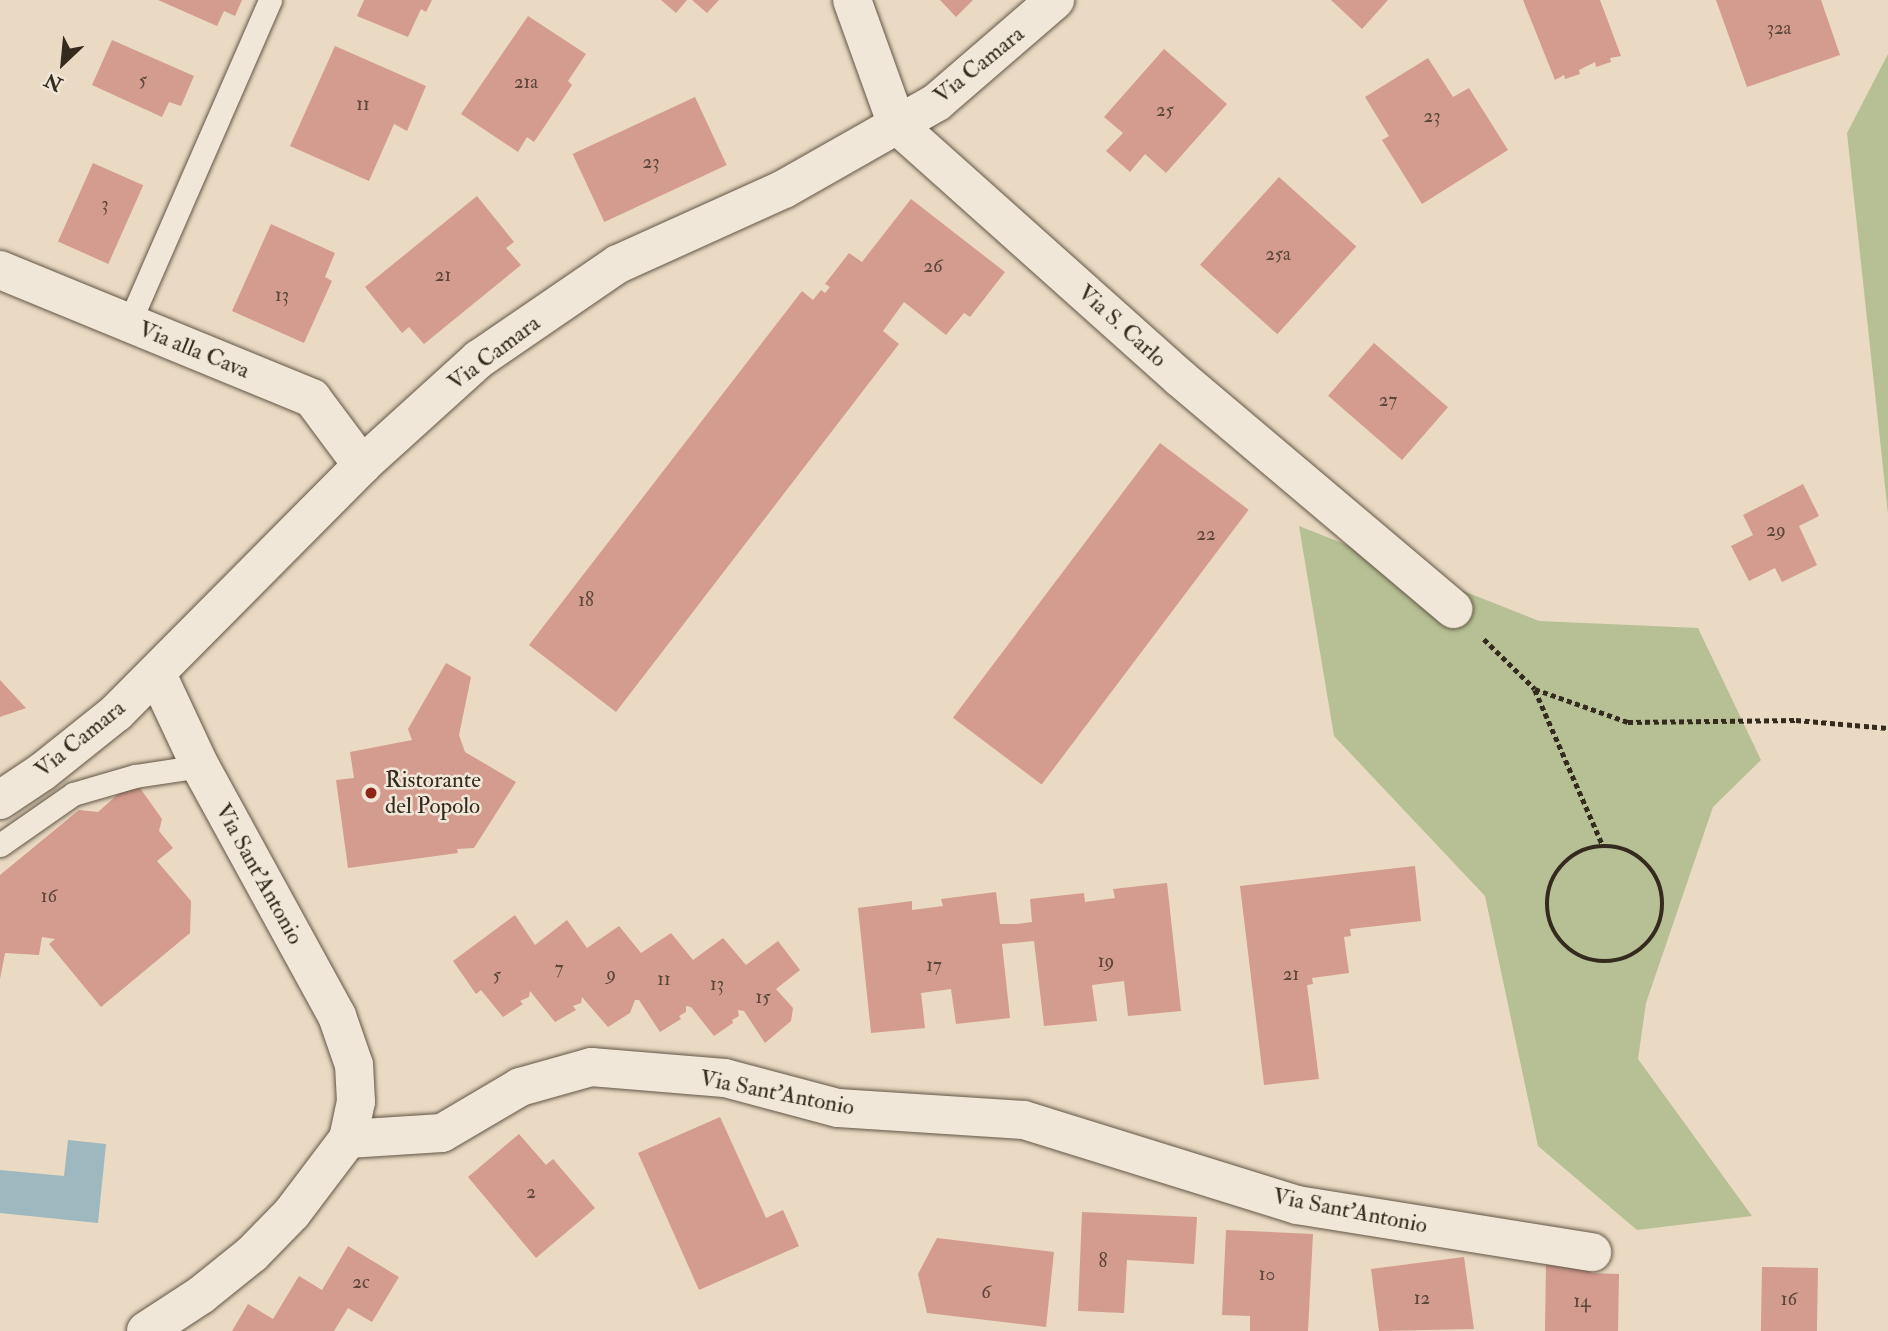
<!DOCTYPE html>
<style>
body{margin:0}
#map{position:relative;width:1888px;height:1331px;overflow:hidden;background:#eadac3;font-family:"IM FELL Double Pica",serif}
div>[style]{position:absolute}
.green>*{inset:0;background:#b6c094}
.water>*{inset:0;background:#9db8be}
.building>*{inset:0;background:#d49b8f;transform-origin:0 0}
.path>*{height:4.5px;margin-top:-2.25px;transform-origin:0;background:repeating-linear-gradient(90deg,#342a1d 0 5px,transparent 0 8.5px)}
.path>.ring{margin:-2.25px;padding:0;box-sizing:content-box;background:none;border:4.5px solid #342a1d;border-radius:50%}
.roads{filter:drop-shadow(0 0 2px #625646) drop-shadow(0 0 2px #625646)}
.service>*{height:23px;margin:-11.5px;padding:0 11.5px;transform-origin:11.5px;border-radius:11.5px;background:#f1e7d8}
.minor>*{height:38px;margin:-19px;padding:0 19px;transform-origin:19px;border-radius:19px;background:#f1e7d8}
.dots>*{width:19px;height:19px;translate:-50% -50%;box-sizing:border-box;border:4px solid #f1e7d8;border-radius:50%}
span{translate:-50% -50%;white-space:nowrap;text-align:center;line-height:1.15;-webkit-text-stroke:5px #f1e7d8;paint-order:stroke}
.number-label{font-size:19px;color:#5c463a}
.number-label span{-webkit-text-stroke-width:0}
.street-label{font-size:23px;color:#342a1d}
.poi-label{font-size:23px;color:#342a1d}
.left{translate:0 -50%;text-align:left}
.north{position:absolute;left:28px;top:28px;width:70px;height:70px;-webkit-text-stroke:5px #f1e7d8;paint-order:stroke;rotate:206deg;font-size:19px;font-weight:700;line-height:28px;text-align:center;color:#342a1d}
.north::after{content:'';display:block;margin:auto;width:24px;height:32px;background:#342a1d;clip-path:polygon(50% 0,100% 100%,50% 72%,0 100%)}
</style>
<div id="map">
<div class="green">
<div style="clip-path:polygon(1888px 54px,1888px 514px,1847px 133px)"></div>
<div style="clip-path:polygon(1299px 526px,1539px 621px,1698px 628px,1761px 760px,1713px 807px,1646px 1003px,1638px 1059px,1752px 1216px,1637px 1230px,1538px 1146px,1485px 896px,1334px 736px)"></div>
</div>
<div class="water">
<div style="clip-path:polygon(68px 1140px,106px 1144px,98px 1223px,0 1213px,0 1170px,64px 1176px)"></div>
</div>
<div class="building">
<div style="clip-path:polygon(158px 0,242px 0,235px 16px,224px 11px,217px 26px)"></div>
<div style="clip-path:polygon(364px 0,432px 0,426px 12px,421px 9px,408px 37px,357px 16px)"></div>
<div style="clip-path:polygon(661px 0,687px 0,676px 13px)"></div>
<div style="clip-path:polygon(692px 0,719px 0,707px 13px)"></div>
<div style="clip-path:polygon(940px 0,973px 0,956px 17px)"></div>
<div style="clip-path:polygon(1331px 0,1388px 0,1362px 29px)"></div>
<div style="clip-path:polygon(1523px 0,1600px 0,1621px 56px,1610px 58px,1611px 62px,1596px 67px,1595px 62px,1579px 70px,1580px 74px,1565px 79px,1564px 75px,1555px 80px)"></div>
<div style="clip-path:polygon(1716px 0,1821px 0,1840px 55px,1747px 87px)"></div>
<div style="clip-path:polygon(528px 16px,586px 54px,568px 81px,572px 85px,534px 142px,527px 137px,518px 152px,461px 114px)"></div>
<div style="clip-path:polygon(112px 40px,194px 76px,181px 106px,169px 102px,162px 117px,92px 85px)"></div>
<div style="clip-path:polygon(335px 46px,426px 86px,407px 131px,394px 124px,369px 181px,290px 146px)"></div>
<div style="clip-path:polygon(1164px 49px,1227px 104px,1166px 173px,1145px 154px,1130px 172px,1106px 151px,1123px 133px,1104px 117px)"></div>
<div style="clip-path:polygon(1428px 58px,1453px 97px,1469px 88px,1508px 150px,1422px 204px,1382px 140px,1389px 136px,1365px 97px)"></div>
<div style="left:695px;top:97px;width:75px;height:135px;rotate:65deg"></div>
<div style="left:93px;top:163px;width:55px;height:86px;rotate:24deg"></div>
<div style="left:1279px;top:177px;width:104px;height:118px;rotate:42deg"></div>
<div style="clip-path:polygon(477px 196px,514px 242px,506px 248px,521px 265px,424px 344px,409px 327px,402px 333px,365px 287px)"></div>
<div style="clip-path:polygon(911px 199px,1005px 272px,970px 317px,964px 313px,946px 335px,904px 302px,883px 331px,899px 344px,616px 712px,529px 645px,802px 291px,813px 300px,821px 290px,825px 293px,830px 287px,825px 284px,849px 253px,862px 262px)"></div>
<div style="clip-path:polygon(271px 224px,335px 253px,325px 277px,332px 281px,304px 343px,232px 311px)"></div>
<div style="left:1374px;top:343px;width:98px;height:70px;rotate:41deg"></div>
<div style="left:1160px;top:443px;width:111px;height:344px;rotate:37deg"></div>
<div style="clip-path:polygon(1803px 484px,1819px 516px,1799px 526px,1817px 565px,1782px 582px,1775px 568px,1749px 581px,1731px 546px,1753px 535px,1743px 515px)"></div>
<div style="clip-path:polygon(446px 663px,471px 677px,459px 735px,465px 752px,516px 782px,474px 848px,457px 849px,458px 853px,348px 868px,336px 780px,354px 778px,350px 752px,412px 740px,408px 729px)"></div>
<div style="clip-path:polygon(0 680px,26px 708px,0 717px)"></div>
<div style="clip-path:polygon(140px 788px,162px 819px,159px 831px,173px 848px,157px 861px,191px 901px,190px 933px,101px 1007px,49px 944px,55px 939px,42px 937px,39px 955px,5px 953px,0 979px,0 875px,79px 810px,98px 812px,124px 789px)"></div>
<div style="clip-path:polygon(1415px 866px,1421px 921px,1350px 929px,1351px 936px,1344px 937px,1349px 973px,1312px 978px,1313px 984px,1307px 985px,1319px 1079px,1264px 1085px,1240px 886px)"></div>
<div style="clip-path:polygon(1167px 883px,1181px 1011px,1128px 1016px,1124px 981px,1092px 985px,1097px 1021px,1044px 1026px,1034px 941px,1002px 944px,1010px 1018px,956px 1024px,951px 989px,921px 993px,925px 1028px,871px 1033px,858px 908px,912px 901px,912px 910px,943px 906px,941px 899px,996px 892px,1000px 924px,1017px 924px,1032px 922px,1030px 899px,1084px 893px,1085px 902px,1115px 898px,1113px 889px)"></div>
<div style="clip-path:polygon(515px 915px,535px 945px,567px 920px,587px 948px,619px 926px,641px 953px,671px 933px,693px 960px,723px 938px,746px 965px,778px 941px,800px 970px,776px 989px,793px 1008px,791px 1021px,765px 1043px,744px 1011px,738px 1010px,739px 1016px,732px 1020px,733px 1023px,714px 1036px,691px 1007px,686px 1006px,686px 1012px,679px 1016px,681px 1019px,660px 1032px,639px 1000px,635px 1000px,630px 1013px,608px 1027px,582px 997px,581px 1003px,573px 1006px,576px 1010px,555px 1022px,530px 991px,529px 997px,520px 1001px,523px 1004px,503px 1017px,481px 990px,476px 994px,453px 961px)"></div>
<div style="clip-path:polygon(720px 1117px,766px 1218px,783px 1210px,799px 1246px,699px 1290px,638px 1153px)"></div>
<div style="clip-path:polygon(519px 1134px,546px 1165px,553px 1159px,595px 1208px,536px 1258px,468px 1177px)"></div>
<div style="clip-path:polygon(1082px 1212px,1197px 1217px,1194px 1264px,1127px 1260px,1124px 1313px,1078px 1311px)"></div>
<div style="clip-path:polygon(1226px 1230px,1313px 1234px,1308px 1331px,1250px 1331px,1250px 1316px,1222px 1315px)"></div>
<div style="clip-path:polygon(937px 1238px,1054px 1252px,1046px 1327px,927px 1313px,918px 1274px)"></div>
<div style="clip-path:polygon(348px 1246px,399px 1277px,372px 1322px,348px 1308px,334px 1331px,232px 1331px,248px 1304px,273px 1319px,299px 1276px,322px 1290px)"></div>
<div style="clip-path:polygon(1464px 1257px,1474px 1329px,1379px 1331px,1371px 1269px)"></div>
<div style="clip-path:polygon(1546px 1263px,1591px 1264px,1591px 1273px,1619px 1274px,1618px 1331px,1545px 1331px)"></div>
<div style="left:1762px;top:1267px;width:56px;height:64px;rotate:1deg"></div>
</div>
<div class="path">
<div style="left:1484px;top:639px;width:71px;rotate:44.4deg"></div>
<div style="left:1535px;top:689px;width:99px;rotate:19.5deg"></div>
<div style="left:1628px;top:722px;width:168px;rotate:-0.7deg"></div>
<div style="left:1796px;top:720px;width:92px;rotate:5deg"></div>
<div style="left:1535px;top:690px;width:170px;rotate:66.4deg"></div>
<div class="ring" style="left:1547px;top:846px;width:111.5px;height:111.5px"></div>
</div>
<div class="roads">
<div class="service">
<div style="left:129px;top:323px;width:352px;rotate:-66.4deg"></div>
<div style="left:0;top:845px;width:89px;rotate:-34.9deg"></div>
<div style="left:73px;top:794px;width:65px;rotate:-16.2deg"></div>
<div style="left:135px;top:776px;width:66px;rotate:-8.7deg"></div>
</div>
<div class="minor">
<div style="left:852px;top:0;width:133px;rotate:70.2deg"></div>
<div style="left:897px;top:125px;width:380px;rotate:41.8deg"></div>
<div style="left:1180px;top:378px;width:358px;rotate:40.2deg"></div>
<div style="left:0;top:270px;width:337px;rotate:22.3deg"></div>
<div style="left:312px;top:398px;width:84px;rotate:53.3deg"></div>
<div style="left:0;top:800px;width:50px;rotate:-33.7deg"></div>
<div style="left:42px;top:772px;width:95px;rotate:-38.6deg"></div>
<div style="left:116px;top:713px;width:349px;rotate:-45.2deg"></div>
<div style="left:362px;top:465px;width:158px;rotate:-42.2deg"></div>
<div style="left:479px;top:359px;width:168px;rotate:-34.4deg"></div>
<div style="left:618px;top:264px;width:182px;rotate:-24.3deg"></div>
<div style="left:784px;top:189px;width:176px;rotate:-29.6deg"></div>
<div style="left:937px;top:102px;width:156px;rotate:-40.8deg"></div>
<div style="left:348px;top:1139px;width:94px;rotate:-3.7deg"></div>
<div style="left:442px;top:1133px;width:91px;rotate:-30.5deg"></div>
<div style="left:520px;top:1087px;width:74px;rotate:-15.7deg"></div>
<div style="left:591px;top:1067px;width:134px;rotate:4.7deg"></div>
<div style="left:725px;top:1078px;width:117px;rotate:14.9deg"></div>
<div style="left:838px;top:1108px;width:186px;rotate:3.7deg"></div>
<div style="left:1024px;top:1120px;width:286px;rotate:17.3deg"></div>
<div style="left:1297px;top:1205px;width:299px;rotate:9.1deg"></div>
<div style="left:146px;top:1331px;width:66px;rotate:-33.2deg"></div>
<div style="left:201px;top:1295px;width:65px;rotate:-38.8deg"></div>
<div style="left:252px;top:1254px;width:57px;rotate:-45.7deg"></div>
<div style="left:292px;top:1213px;width:93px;rotate:-52.9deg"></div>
<div style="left:348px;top:1139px;width:38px;rotate:-78deg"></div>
<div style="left:356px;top:1102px;width:37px;rotate:-93deg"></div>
<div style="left:354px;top:1065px;width:52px;rotate:-109.1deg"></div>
<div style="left:337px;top:1016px;width:285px;rotate:-118.7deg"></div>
<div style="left:200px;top:766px;width:102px;rotate:-115.1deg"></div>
</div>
</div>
<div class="dots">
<div style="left:371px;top:793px;background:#8f2418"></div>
</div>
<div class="number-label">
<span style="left:1779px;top:29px">32a</span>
<span style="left:143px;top:81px">5</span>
<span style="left:526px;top:83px">21a</span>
<span style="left:363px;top:105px">11</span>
<span style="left:1165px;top:111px">25</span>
<span style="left:1432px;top:117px">23</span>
<span style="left:651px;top:163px">23</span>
<span style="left:105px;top:205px">3</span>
<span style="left:1278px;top:255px">25a</span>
<span style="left:933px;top:267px">26</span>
<span style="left:443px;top:276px">21</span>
<span style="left:282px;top:296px">13</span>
<span style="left:1388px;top:401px">27</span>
<span style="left:1776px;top:531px">29</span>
<span style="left:1206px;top:535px">22</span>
<span style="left:586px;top:601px">18</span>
<span style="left:49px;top:897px">16</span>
<span style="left:1106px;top:962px">19</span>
<span style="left:934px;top:966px">17</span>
<span style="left:559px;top:969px">7</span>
<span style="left:611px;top:975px">9</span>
<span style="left:1291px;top:975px">21</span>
<span style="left:497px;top:976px">5</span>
<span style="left:664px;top:980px">11</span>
<span style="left:717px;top:985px">13</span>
<span style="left:763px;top:998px">15</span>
<span style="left:531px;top:1193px">2</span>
<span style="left:1103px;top:1262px">8</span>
<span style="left:1267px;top:1275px">10</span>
<span style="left:361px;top:1283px">2c</span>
<span style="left:986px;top:1293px">6</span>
<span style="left:1422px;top:1299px">12</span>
<span style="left:1789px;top:1300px">16</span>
<span style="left:1582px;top:1302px">14</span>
</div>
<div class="street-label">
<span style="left:979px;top:65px;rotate:-39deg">Via Camara</span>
<span style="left:1122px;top:326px;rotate:42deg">Via S. Carlo</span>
<span style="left:194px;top:350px;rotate:22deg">Via alla Cava</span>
<span style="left:494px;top:353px;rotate:-37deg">Via Camara</span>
<span style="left:80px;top:739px;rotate:-39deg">Via Camara</span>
<span style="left:259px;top:874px;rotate:61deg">Via Sant'Antonio</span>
<span style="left:777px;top:1093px;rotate:11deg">Via Sant'Antonio</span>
<span style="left:1350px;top:1211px;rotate:11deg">Via Sant'Antonio</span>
</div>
<div class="poi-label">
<span class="left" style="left:385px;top:793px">Ristorante<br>del Popolo</span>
</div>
<div class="north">N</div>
</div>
